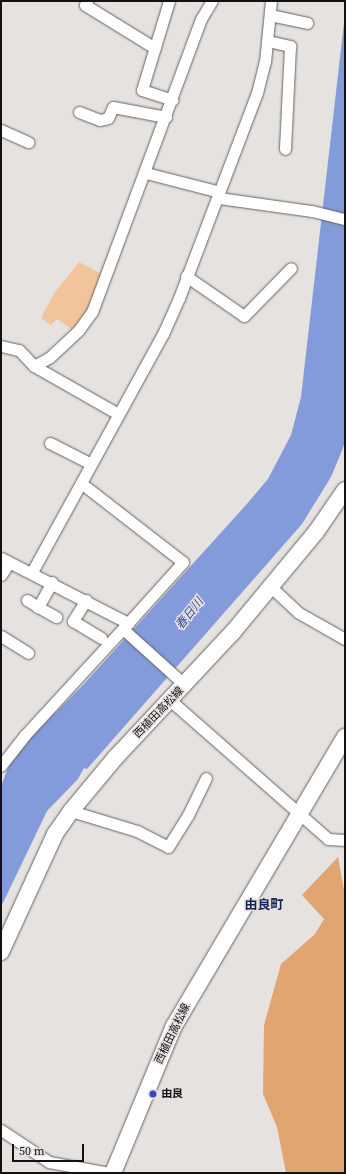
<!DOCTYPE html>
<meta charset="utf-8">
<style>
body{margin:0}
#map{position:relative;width:346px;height:1174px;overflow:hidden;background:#e5e2e0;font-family:"Source Serif 4","Noto Sans JP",serif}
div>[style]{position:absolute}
.green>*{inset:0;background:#f2c49c}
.forest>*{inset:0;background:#e0a571}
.water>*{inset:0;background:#839bda}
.roads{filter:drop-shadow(0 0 1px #656361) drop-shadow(0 0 1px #656361)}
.street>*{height:11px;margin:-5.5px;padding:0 5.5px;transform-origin:5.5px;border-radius:5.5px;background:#fff}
.secondary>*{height:16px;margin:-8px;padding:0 8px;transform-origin:8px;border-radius:8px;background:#fff}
.dots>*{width:11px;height:11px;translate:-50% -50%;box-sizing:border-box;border:2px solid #e5e2e0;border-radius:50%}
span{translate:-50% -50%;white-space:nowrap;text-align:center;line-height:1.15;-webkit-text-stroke:3px #e5e2e0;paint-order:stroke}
.street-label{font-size:11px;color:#131211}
.poi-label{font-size:11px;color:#131211;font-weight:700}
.left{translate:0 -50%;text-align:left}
.water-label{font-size:12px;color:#364d99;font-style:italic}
.quarter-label{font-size:13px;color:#15235a;font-weight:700}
.frame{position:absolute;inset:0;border:2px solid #131211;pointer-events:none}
.scale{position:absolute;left:12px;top:1144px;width:72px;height:18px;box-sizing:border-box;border:2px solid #131211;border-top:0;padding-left:5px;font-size:12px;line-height:14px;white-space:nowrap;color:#131211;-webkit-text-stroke:3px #e5e2e0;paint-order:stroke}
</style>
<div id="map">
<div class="green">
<div style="clip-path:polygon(79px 262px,105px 276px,81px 323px,72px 329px,57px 319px,51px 325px,41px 318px,55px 292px)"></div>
</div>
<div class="forest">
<div style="clip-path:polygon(338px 857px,345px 896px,345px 1173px,286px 1173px,277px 1127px,263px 1094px,264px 1025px,281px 964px,315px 934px,324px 919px,302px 895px)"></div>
</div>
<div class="water">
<div style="clip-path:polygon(345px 14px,345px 442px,341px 453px,331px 477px,302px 524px,87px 769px,84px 768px,78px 779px,47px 811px,1px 907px,1px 786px,10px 763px,29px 739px,83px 685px,246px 505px,268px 479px,291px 435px,301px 397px)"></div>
</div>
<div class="roads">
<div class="street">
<div style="left:87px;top:1px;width:4px;rotate:117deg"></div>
<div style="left:85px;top:5px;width:82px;rotate:31.6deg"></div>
<div style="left:169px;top:1px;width:93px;rotate:106.9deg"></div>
<div style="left:142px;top:90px;width:32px;rotate:18deg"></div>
<div style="left:270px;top:15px;width:38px;rotate:12deg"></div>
<div style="left:268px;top:41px;width:23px;rotate:13deg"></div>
<div style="left:290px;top:46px;width:103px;rotate:92.8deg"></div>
<div style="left:79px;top:112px;width:22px;rotate:21deg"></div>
<div style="left:100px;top:120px;width:8px;rotate:-14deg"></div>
<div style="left:108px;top:118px;width:12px;rotate:-66deg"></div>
<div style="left:113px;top:107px;width:54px;rotate:10.7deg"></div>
<div style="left:1px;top:130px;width:30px;rotate:24deg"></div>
<div style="left:146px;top:173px;width:76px;rotate:14.4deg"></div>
<div style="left:219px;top:198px;width:94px;rotate:8deg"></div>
<div style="left:312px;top:211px;width:34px;rotate:14deg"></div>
<div style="left:186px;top:276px;width:70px;rotate:34.6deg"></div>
<div style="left:244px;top:316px;width:67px;rotate:-45.6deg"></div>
<div style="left:1px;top:346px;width:18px;rotate:13deg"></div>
<div style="left:19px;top:350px;width:22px;rotate:47deg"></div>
<div style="left:34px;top:366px;width:97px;rotate:29.7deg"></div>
<div style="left:34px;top:366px;width:18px;rotate:-29deg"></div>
<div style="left:50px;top:357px;width:38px;rotate:-43deg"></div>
<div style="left:78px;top:331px;width:24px;rotate:-54deg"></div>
<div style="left:92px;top:312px;width:313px;rotate:-69.6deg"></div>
<div style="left:201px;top:19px;width:21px;rotate:-59deg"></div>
<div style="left:50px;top:443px;width:46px;rotate:27.1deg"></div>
<div style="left:81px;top:483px;width:129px;rotate:37.8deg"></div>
<div style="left:183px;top:562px;width:82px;rotate:132deg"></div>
<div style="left:1px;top:558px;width:143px;rotate:27.1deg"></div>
<div style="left:128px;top:623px;width:152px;rotate:132.6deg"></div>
<div style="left:25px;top:735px;width:39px;rotate:128deg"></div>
<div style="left:32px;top:572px;width:272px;rotate:-61.2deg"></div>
<div style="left:163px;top:334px;width:39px;rotate:-66deg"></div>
<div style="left:179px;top:298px;width:219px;rotate:-69.2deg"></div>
<div style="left:257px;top:93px;width:32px;rotate:-76deg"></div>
<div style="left:265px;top:62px;width:61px;rotate:-84.4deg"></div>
<div style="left:1px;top:575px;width:15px;rotate:-58deg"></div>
<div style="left:52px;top:582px;width:29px;rotate:119deg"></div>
<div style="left:38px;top:607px;width:21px;rotate:29deg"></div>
<div style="left:271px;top:587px;width:38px;rotate:43deg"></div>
<div style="left:299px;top:613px;width:53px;rotate:29.5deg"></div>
<div style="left:27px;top:600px;width:13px;rotate:32deg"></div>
<div style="left:86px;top:600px;width:25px;rotate:122deg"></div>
<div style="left:73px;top:621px;width:33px;rotate:31deg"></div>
<div style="left:123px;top:629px;width:84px;rotate:42.1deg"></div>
<div style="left:1px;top:636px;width:32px;rotate:32deg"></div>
<div style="left:171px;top:701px;width:209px;rotate:41.3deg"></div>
<div style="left:328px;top:839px;width:17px;rotate:3deg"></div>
<div style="left:71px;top:811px;width:69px;rotate:16.9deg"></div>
<div style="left:137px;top:831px;width:35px;rotate:27deg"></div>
<div style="left:168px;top:847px;width:38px;rotate:-58deg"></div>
<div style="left:188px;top:815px;width:41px;rotate:-64.1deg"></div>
<div style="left:1px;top:1130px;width:58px;rotate:33.7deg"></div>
<div style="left:49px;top:1162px;width:61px;rotate:10.4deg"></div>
</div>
<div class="secondary">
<div style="left:1px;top:952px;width:130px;rotate:-65.4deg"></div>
<div style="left:55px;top:834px;width:28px;rotate:-55deg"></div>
<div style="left:71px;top:811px;width:70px;rotate:-50.2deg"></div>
<div style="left:116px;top:757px;width:171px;rotate:-46.9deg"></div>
<div style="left:233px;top:632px;width:130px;rotate:-50.3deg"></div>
<div style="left:316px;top:532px;width:51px;rotate:-55.4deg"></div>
<div style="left:113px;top:1173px;width:159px;rotate:-67.5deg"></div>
<div style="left:174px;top:1026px;width:336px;rotate:-59.4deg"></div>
</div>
</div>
<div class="dots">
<div style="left:153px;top:1094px;background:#304abb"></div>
</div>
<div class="street-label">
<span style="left:159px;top:713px;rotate:-46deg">西植田高松線</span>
<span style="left:173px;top:1034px;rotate:-64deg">西植田高松線</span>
</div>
<div class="poi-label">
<span class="left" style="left:161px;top:1094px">由良</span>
</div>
<div class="water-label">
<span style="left:190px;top:614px;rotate:-52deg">春日川</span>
</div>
<div class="quarter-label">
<span style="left:264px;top:905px">由良町</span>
</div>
<div class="frame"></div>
<div class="scale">50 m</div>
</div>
